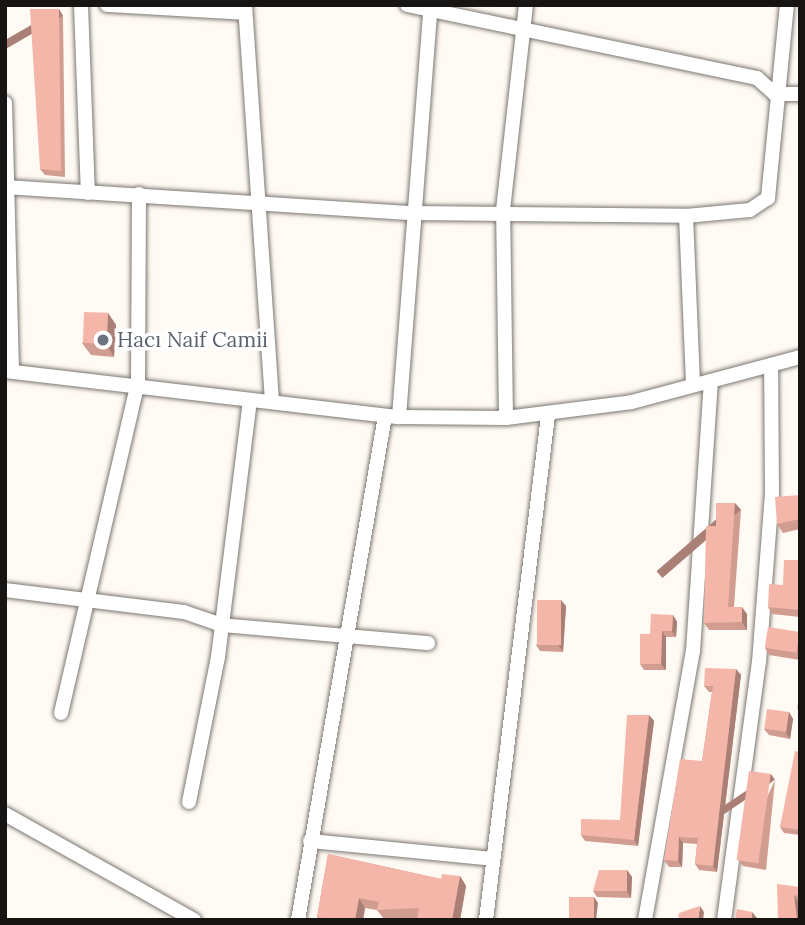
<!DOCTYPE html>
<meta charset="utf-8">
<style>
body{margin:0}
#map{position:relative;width:805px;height:925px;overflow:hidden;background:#fffaf4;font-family:Lora,serif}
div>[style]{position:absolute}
.roads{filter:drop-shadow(0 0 2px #7c7771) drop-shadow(0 0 2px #7c7771)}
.minor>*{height:14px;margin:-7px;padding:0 7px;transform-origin:7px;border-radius:7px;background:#fff}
.wall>*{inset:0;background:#d19d90}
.shaded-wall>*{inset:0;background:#aa7f76;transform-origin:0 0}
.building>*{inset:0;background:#f3b6a8;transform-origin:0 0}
.dots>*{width:19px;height:19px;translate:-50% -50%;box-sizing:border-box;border:4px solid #fff;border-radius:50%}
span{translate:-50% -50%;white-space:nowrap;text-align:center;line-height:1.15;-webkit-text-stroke:7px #fff;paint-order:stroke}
.worship-label{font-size:21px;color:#5b616d}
.left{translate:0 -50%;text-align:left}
.frame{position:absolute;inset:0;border:7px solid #171513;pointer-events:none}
</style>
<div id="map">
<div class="roads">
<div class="minor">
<div style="left:81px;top:5px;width:188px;rotate:87.9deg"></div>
<div style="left:107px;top:5px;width:138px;rotate:3.3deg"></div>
<div style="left:245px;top:5px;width:396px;rotate:86.1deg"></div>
<div style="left:407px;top:5px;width:358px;rotate:11.8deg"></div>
<div style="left:757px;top:78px;width:24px;rotate:42deg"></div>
<div style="left:775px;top:94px;width:25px"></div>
<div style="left:5px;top:103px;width:268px;rotate:88.5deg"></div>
<div style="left:5px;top:187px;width:408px;rotate:3.7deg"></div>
<div style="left:412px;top:213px;width:274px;rotate:0.6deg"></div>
<div style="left:686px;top:216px;width:64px;rotate:-5.4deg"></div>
<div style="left:750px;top:210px;width:22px;rotate:-34deg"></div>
<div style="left:768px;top:198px;width:194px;rotate:-84.4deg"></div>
<div style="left:686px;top:216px;width:169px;rotate:87.6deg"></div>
<div style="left:5px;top:371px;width:397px;rotate:6.7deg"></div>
<div style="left:399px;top:417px;width:107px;rotate:0.5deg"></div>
<div style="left:506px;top:418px;width:127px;rotate:-7.2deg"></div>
<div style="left:632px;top:402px;width:174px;rotate:-15deg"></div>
<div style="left:399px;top:417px;width:413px;rotate:-85.6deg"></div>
<div style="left:506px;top:418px;width:208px;rotate:-90.8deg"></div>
<div style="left:503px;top:210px;width:206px;rotate:-83.6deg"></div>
<div style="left:5px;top:590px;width:180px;rotate:7deg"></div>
<div style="left:184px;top:612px;width:39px;rotate:19deg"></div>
<div style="left:221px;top:625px;width:208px;rotate:5deg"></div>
<div style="left:61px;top:713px;width:340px;rotate:-76.9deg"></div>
<div style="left:138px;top:382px;width:188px;rotate:-89.7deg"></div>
<div style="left:189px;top:802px;width:148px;rotate:-78.7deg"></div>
<div style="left:218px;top:657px;width:259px;rotate:-82.9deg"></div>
<div style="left:5px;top:814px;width:217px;rotate:29.3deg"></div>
<div style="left:310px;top:841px;width:184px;rotate:5.6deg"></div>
<div style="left:298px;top:920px;width:511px;rotate:-80.21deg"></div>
<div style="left:486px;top:920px;width:508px;rotate:-82.99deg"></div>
<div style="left:645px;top:920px;width:273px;rotate:-79.9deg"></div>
<div style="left:693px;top:651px;width:270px;rotate:-86.2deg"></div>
<div style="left:724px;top:920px;width:260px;rotate:-82.3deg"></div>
<div style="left:759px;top:662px;width:169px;rotate:-85.6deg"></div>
<div style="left:772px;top:493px;width:128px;rotate:-90.4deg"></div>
</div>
</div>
<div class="wall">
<div style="clip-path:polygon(59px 9px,63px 16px,65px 177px,45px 175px,40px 169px)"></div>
<div style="clip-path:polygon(108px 313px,116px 325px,114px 357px,91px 355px,82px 343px)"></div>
<div style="clip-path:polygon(800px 495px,800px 529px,783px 533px,777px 524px)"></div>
<div style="clip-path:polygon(735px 503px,741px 510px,734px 607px,747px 614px,747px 630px,709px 630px,704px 623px,716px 526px)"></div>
<div style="clip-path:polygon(800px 560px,800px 617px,772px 614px,768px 607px)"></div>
<div style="clip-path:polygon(566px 606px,563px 652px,540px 651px,536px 645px)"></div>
<div style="clip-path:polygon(673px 615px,677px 622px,676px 637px,666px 637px,666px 670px,644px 670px,640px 664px,650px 634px)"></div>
<div style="clip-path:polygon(800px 632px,800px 660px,769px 655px,765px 648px)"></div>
<div style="clip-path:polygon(736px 669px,741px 675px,717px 872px,699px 870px,695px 864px,697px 844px,683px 843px,682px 867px,669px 867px,664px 860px,702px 761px,712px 692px,709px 692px,704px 686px)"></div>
<div style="clip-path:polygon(789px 712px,793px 719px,790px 739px,769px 735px,764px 729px)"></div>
<div style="clip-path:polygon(649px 715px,654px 721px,638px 846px,585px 841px,581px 835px,620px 820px)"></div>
<div style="clip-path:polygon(800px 752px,800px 835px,784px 833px,780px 827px)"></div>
<div style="clip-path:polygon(775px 780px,766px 870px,743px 866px,738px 860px)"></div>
<div style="clip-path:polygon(328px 854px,441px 879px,460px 876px,466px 886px,460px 920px,417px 920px,417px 918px,384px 919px,377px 910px,365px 908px,363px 920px,319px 920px,317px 917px)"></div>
<div style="clip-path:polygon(627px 870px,632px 877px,631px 898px,597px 897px,593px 891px)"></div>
<div style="clip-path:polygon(800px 887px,800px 902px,798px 902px,800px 920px,778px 920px)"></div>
</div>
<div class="shaded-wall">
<div style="left:59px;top:9px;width:8px;height:162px;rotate:60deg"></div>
<div style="clip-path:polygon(108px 313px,116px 325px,114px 357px,106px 344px)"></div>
<div style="left:735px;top:503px;width:9px;height:104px;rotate:49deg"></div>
<div style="clip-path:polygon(561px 600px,566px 606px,563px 652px,559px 646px)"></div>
<div style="clip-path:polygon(742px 607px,747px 614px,747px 630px,742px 622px)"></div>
<div style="clip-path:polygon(673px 615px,677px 622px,676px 637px,672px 631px)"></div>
<div style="clip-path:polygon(662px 631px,666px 637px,666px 670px,661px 664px)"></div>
<div style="clip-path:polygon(736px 669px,741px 675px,717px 872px,713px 866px)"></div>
<div style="clip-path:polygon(789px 712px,793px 719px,790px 739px,786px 733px)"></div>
<div style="clip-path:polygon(649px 715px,654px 721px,638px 846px,634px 840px)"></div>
<div style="left:771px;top:774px;width:7px;height:90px;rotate:56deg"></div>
<div style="clip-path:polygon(679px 837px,683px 843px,682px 867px,678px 861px)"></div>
<div style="clip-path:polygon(627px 870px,632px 877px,631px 898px,627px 891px)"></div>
<div style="clip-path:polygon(460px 876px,466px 886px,460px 920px,452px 920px)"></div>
<div style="clip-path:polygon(794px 895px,798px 902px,800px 920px,797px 920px)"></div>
<div style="clip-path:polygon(594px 897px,598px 903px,596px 920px,591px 920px)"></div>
<div style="clip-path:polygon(359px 898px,365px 908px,363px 920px,355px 920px)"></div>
<div style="clip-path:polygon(700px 906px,704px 912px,703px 920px,698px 920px)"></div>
<div style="clip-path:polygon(752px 912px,757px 918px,756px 920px,751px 920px)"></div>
</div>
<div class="building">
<div style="clip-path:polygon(30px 9px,59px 9px,61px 171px,40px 169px)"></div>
<div style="left:84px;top:312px;width:24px;height:31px;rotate:2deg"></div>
<div style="clip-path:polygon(800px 495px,800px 519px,777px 524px,775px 497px)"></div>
<div style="clip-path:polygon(716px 503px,735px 503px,728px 607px,742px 607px,742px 622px,704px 623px,706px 526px,716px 526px)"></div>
<div style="clip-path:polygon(784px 560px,800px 560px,800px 610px,768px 607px,769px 584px,783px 585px)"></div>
<div style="left:537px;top:600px;width:24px;height:45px"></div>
<div style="clip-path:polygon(651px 614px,673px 615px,672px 631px,662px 631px,661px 664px,640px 664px,640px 634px,650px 634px)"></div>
<div style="left:768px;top:627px;width:32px;height:21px;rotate:9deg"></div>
<div style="clip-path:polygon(705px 668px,736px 669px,713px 866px,695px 864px,698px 838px,679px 837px,678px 861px,664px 860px,680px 759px,702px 761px,713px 686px,704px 686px)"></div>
<div style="clip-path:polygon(800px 686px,800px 709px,797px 709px)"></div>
<div style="left:767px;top:709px;width:22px;height:20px;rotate:8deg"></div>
<div style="clip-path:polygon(627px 715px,649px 715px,634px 840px,581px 835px,581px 819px,620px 820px)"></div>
<div style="clip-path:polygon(795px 751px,800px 752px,800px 830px,780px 827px)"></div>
<div style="left:749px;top:771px;width:22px;height:90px;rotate:8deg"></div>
<div style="clip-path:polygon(328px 854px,441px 879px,442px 874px,460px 876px,452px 920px,417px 920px,419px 908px,377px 910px,379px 902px,359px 898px,355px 920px,332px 920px,317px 917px)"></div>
<div style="clip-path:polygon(599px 870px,627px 870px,627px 891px,593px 891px)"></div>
<div style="clip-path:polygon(777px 884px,800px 887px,800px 896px,794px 895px,797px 920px,778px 920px)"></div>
<div style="left:569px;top:897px;width:25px;height:23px"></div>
<div style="clip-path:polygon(700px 906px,698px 920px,678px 920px,679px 913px)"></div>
<div style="clip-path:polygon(737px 909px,752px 912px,751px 920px,735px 920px)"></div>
</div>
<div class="dots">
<div style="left:103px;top:340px;background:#6b7280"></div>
</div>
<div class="worship-label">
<span class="left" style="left:117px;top:340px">Hacı Naif Camii</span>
</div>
<div class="frame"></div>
</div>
